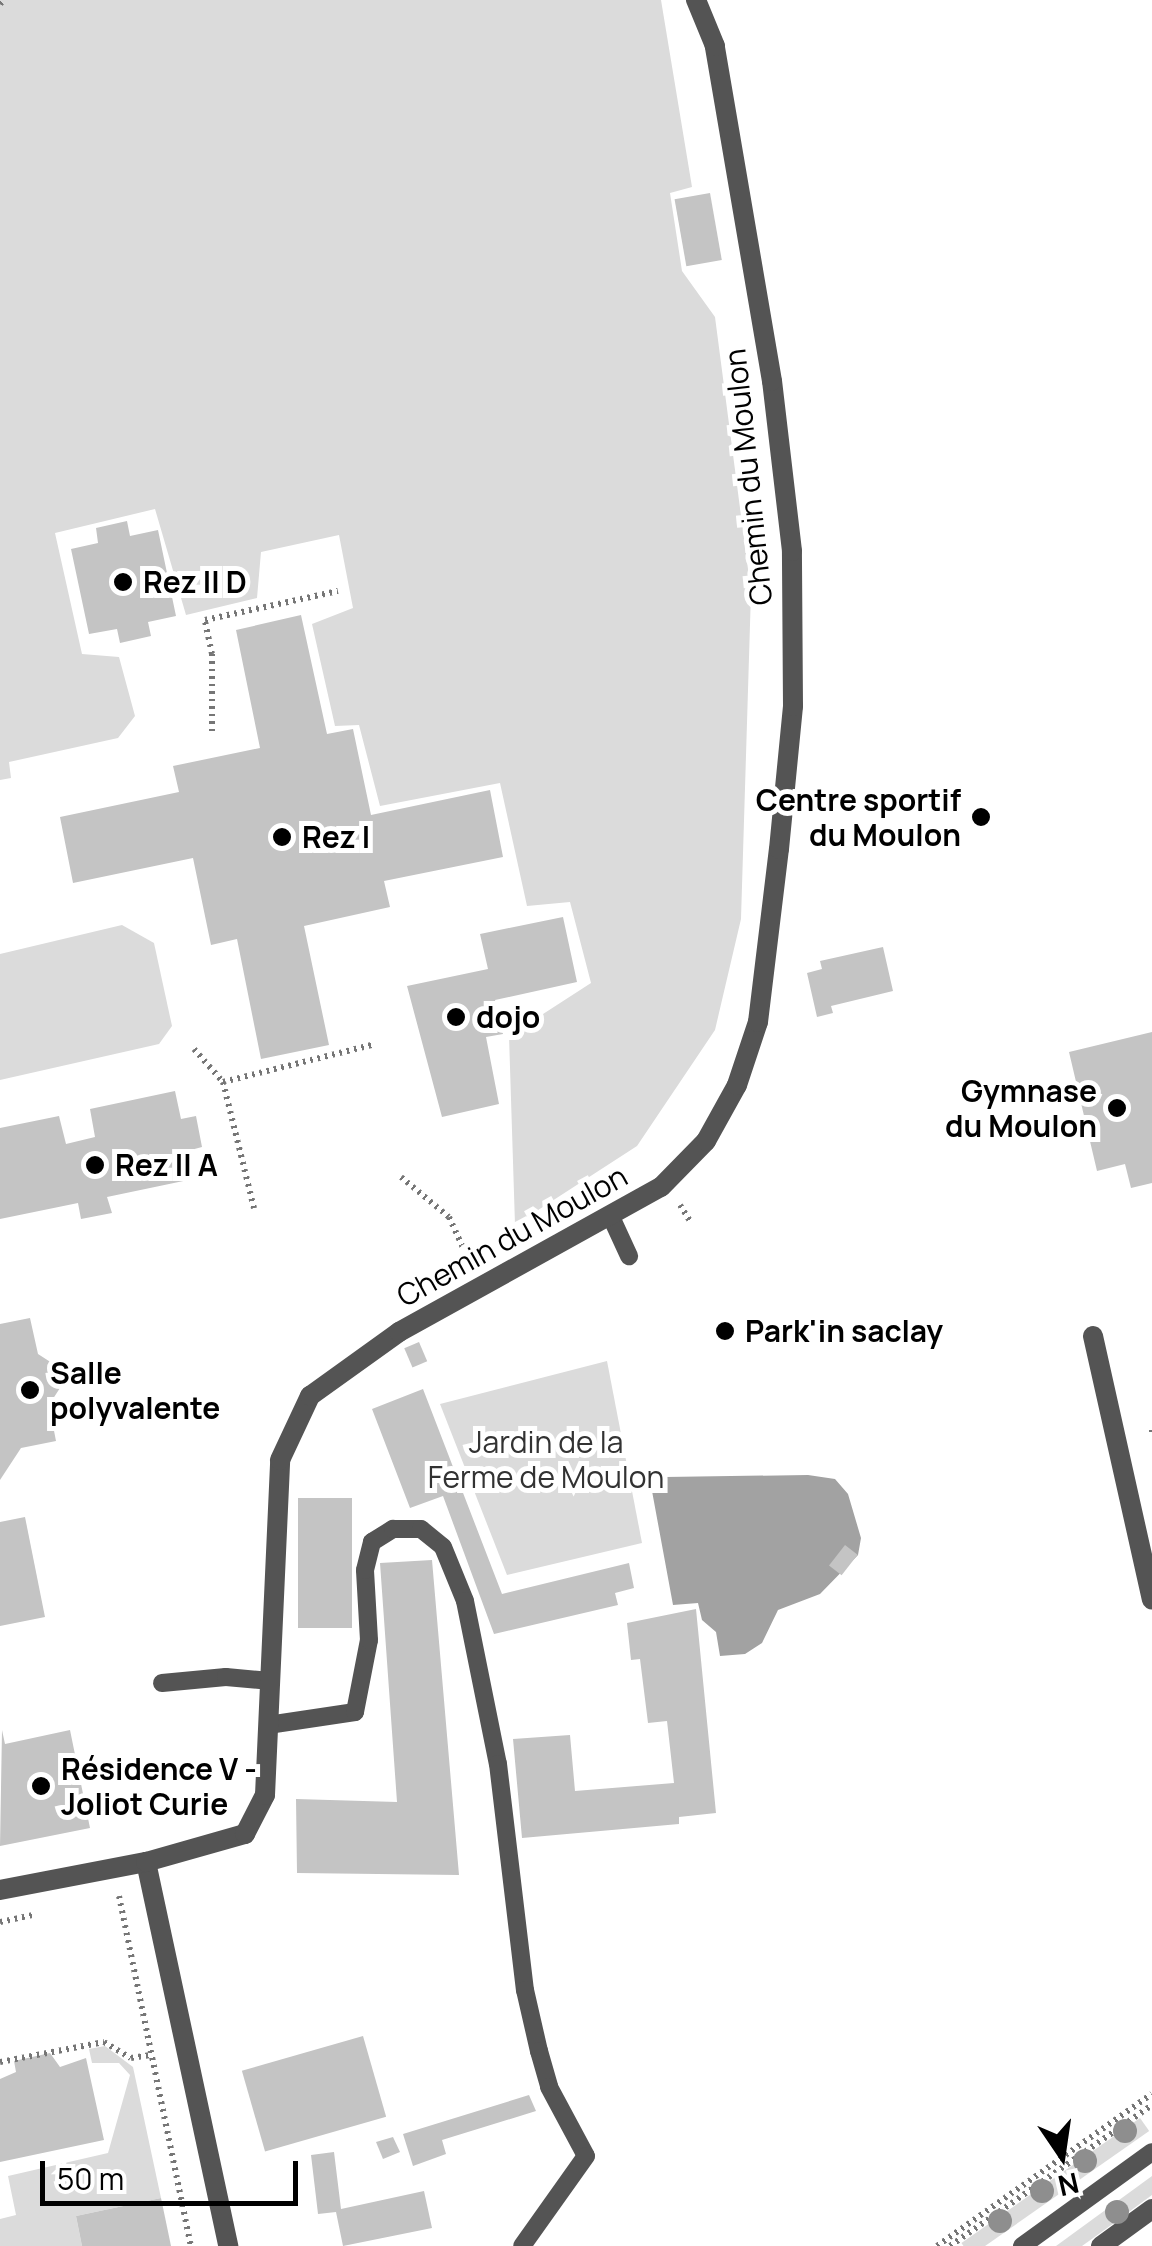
<!DOCTYPE html>
<meta charset="utf-8">
<style>
body{margin:0}
#map{position:relative;width:1152px;height:2246px;overflow:hidden;background:#fff;font-family:Manrope,sans-serif}
div>[style]{position:absolute}
.green>*{inset:0;background:#dbdbdb;transform-origin:0 0}
.water>*{inset:0;background:#a2a2a2}
.building>*{inset:0;background:#c4c4c4;transform-origin:0 0}
.path>*{height:6px;margin-top:-3px;transform-origin:0;background:repeating-linear-gradient(90deg,#767676 0 2.5px,transparent 0 7.5px)}
.lane>*{height:18px;margin:-9px;padding:0 9px;transform-origin:9px;border-radius:9px;background:#545454}
.street>*{height:20px;margin:-10px;padding:0 10px;transform-origin:10px;border-radius:10px;background:#545454}
.trees>*{width:24px;height:24px;margin:-12px;border-radius:50%;background:#8e8e8e}
.dots>*{width:28px;height:28px;translate:-50% -50%;box-sizing:border-box;border:5px solid #fff;border-radius:50%}
span{translate:-50% -50%;white-space:nowrap;text-align:center;line-height:1.15;-webkit-text-stroke:10px #fff;paint-order:stroke}
.street-label{font-size:30px;color:#000}
.poi-label{font-size:30px;color:#000;font-weight:700}
.left{translate:0 -50%;text-align:left}
.right{translate:-100% -50%;text-align:right}
.park-label{font-size:30px;color:#323232}
.north{position:absolute;left:1012px;top:2106px;width:100px;height:100px;-webkit-text-stroke:8px #fff;paint-order:stroke;rotate:167deg;font-size:28px;font-weight:700;line-height:40px;text-align:center;color:#000}
.north::after{content:'';display:block;margin:auto;width:35px;height:45px;background:#000;clip-path:polygon(50% 0,100% 100%,50% 72%,0 100%)}
.scale{position:absolute;left:40px;top:2161px;width:258px;height:45px;box-sizing:border-box;border:5px solid #000;border-top:0;padding-left:12px;font-size:30px;line-height:35px;white-space:nowrap;color:#000;-webkit-text-stroke:8px #fff;paint-order:stroke}
</style>
<div id="map">
<div class="green">
<div style="clip-path:polygon(0 0,661px 0,692px 187px,670px 193px,682px 271px,715px 317px,751px 592px,741px 919px,715px 1030px,637px 1146px,515px 1225px,509px 1036px,591px 983px,570px 902px,527px 906px,500px 783px,380px 806px,359px 725px,335px 726px,312px 624px,353px 608px,339px 535px,261px 552px,257px 598px,186px 615px,155px 509px,55px 533px,82px 654px,119px 657px,135px 716px,118px 738px,9px 762px,11px 778px,0 780px)"></div>
<div style="clip-path:polygon(122px 925px,154px 943px,172px 1026px,159px 1044px,0 1080px,0 954px)"></div>
<div style="clip-path:polygon(607px 1361px,642px 1543px,507px 1575px,440px 1404px)"></div>
<div style="clip-path:polygon(105px 2046px,133px 2067px,161px 2198px,76px 2216px,82px 2246px,0 2246px,0 2219px,16px 2215px,8px 2176px,108px 2153px,130px 2075px,119px 2063px,92px 2063px,89px 2049px)"></div>
<div style="left:1140px;top:2118px;width:16px;height:218px;rotate:55deg"></div>
<div style="clip-path:polygon(1152px 2176px,1152px 2195px,1103px 2231px,1082px 2246px,1056px 2246px)"></div>
</div>
<div class="water">
<div style="clip-path:polygon(808px 1475px,835px 1479px,848px 1494px,861px 1538px,858px 1555px,820px 1594px,778px 1610px,762px 1643px,745px 1654px,720px 1656px,716px 1632px,702px 1620px,698px 1603px,673px 1605px,652px 1491px,665px 1477px)"></div>
</div>
<div class="building">
<div style="left:710px;top:193px;width:68px;height:36px;rotate:80deg"></div>
<div style="clip-path:polygon(127px 521px,130px 536px,158px 530px,176px 616px,148px 622px,151px 636px,120px 643px,117px 629px,89px 634px,71px 549px,98px 543px,96px 528px)"></div>
<div style="clip-path:polygon(301px 615px,327px 734px,353px 729px,371px 815px,490px 790px,503px 857px,384px 881px,390px 907px,304px 926px,329px 1045px,261px 1059px,237px 939px,211px 945px,193px 858px,73px 883px,60px 817px,179px 792px,173px 766px,260px 748px,236px 630px)"></div>
<div style="clip-path:polygon(563px 917px,577px 982px,495px 1000px,503px 1034px,486px 1037px,499px 1104px,442px 1117px,407px 986px,488px 969px,480px 934px)"></div>
<div style="clip-path:polygon(883px 947px,893px 991px,831px 1006px,833px 1013px,817px 1017px,807px 973px,822px 969px,820px 961px)"></div>
<div style="clip-path:polygon(1152px 1032px,1152px 1183px,1131px 1188px,1125px 1164px,1097px 1171px,1069px 1052px)"></div>
<div style="clip-path:polygon(175px 1091px,181px 1119px,196px 1116px,202px 1147px,187px 1151px,193px 1179px,107px 1197px,112px 1213px,81px 1219px,78px 1203px,0 1219px,0 1128px,59px 1116px,66px 1144px,95px 1137px,90px 1109px)"></div>
<div style="clip-path:polygon(30px 1318px,38px 1354px,69px 1374px,49px 1405px,56px 1441px,21px 1448px,0 1480px,0 1324px)"></div>
<div style="left:419px;top:1342px;width:21px;height:16px;rotate:67deg"></div>
<div style="clip-path:polygon(423px 1389px,502px 1594px,629px 1563px,634px 1588px,615px 1593px,618px 1605px,494px 1634px,443px 1496px,410px 1508px,372px 1409px)"></div>
<div style="left:298px;top:1498px;width:54px;height:130px"></div>
<div style="clip-path:polygon(25px 1517px,45px 1617px,0 1626px,0 1522px)"></div>
<div style="left:845px;top:1545px;width:16px;height:26px;rotate:38deg"></div>
<div style="clip-path:polygon(432px 1560px,459px 1875px,297px 1873px,296px 1799px,397px 1802px,380px 1563px)"></div>
<div style="clip-path:polygon(696px 1609px,716px 1813px,679px 1817px,679px 1824px,522px 1838px,513px 1739px,570px 1735px,575px 1791px,674px 1783px,667px 1721px,648px 1723px,640px 1659px,631px 1660px,627px 1623px)"></div>
<div style="clip-path:polygon(2px 1730px,5px 1744px,70px 1730px,90px 1828px,0 1846px)"></div>
<div style="left:363px;top:2036px;width:84px;height:126px;rotate:74deg"></div>
<div style="clip-path:polygon(50px 2053px,60px 2067px,86px 2058px,104px 2140px,0 2162px,0 2079px,16px 2072px,14px 2061px)"></div>
<div style="clip-path:polygon(529px 2095px,536px 2111px,442px 2140px,446px 2154px,413px 2166px,403px 2134px)"></div>
<div style="clip-path:polygon(393px 2137px,400px 2152px,383px 2159px,376px 2142px)"></div>
<div style="clip-path:polygon(334px 2152px,341px 2209px,424px 2191px,432px 2228px,343px 2246px,336px 2212px,318px 2214px,311px 2155px)"></div>
<div style="clip-path:polygon(161px 2198px,171px 2246px,82px 2246px,76px 2216px)"></div>
</div>
<div class="path">
<div style="left:0;top:4px;width:6px;rotate:-45deg"></div>
<div style="left:212px;top:731px;width:77px;rotate:-90deg"></div>
<div style="left:212px;top:654px;width:35px;rotate:-102deg"></div>
<div style="left:205px;top:620px;width:136px;rotate:-12.3deg"></div>
<div style="left:194px;top:1049px;width:44px;rotate:48.7deg"></div>
<div style="left:223px;top:1082px;width:130px;rotate:76.2deg"></div>
<div style="left:223px;top:1082px;width:153px;rotate:-14deg"></div>
<div style="left:401px;top:1177px;width:62px;rotate:39.8deg"></div>
<div style="left:449px;top:1217px;width:51px;rotate:65.5deg"></div>
<div style="left:680px;top:1205px;width:19px;rotate:58deg"></div>
<div style="left:1152px;top:1430px;width:2px;rotate:90deg"></div>
<div style="left:119px;top:1896px;width:357px;rotate:78.4deg"></div>
<div style="left:0;top:1922px;width:34px;rotate:-12deg"></div>
<div style="left:0;top:2062px;width:106px;rotate:-10.9deg"></div>
<div style="left:104px;top:2042px;width:31px;rotate:31deg"></div>
<div style="left:131px;top:2058px;width:18px;rotate:-9deg"></div>
<div style="left:937px;top:2246px;width:263px;rotate:-35.3deg"></div>
<div style="left:950px;top:2246px;width:246px;rotate:-34.9deg"></div>
</div>
<div class="lane">
<div style="left:612px;top:1219px;width:41px;rotate:65.3deg"></div>
<div style="left:162px;top:1683px;width:64px;rotate:-5.4deg"></div>
<div style="left:226px;top:1677px;width:45px;rotate:5.1deg"></div>
<div style="left:268px;top:1725px;width:88px;rotate:-8.5deg"></div>
<div style="left:355px;top:1712px;width:73px;rotate:-79deg"></div>
<div style="left:369px;top:1640px;width:70px;rotate:-93.3deg"></div>
<div style="left:365px;top:1570px;width:29px;rotate:-76deg"></div>
<div style="left:372px;top:1542px;width:25px;rotate:-32deg"></div>
<div style="left:393px;top:1529px;width:28px"></div>
<div style="left:421px;top:1529px;width:28px;rotate:39deg"></div>
<div style="left:443px;top:1547px;width:58px;rotate:67.8deg"></div>
<div style="left:465px;top:1601px;width:166px;rotate:78.6deg"></div>
<div style="left:498px;top:1764px;width:228px;rotate:83.2deg"></div>
<div style="left:525px;top:1990px;width:63px;rotate:77.1deg"></div>
<div style="left:539px;top:2051px;width:37px;rotate:74deg"></div>
<div style="left:549px;top:2087px;width:78px;rotate:61.8deg"></div>
<div style="left:586px;top:2156px;width:110px;rotate:125.4deg"></div>
<div style="left:1022px;top:2246px;width:160px;rotate:-35.9deg"></div>
</div>
<div class="street">
<div style="left:1093px;top:1336px;width:270px;rotate:77.4deg"></div>
<div style="left:146px;top:1862px;width:393px;rotate:77.9deg"></div>
<div style="left:0;top:1890px;width:149px;rotate:-10.9deg"></div>
<div style="left:146px;top:1862px;width:103px;rotate:-15.8deg"></div>
<div style="left:245px;top:1834px;width:44px;rotate:-62.9deg"></div>
<div style="left:265px;top:1795px;width:335px;rotate:-87.4deg"></div>
<div style="left:280px;top:1460px;width:71px;rotate:-64.9deg"></div>
<div style="left:310px;top:1396px;width:110px;rotate:-35.7deg"></div>
<div style="left:399px;top:1332px;width:299px;rotate:-29deg"></div>
<div style="left:661px;top:1187px;width:64px;rotate:-45.6deg"></div>
<div style="left:706px;top:1141px;width:64px;rotate:-61deg"></div>
<div style="left:737px;top:1085px;width:66px;rotate:-71.6deg"></div>
<div style="left:758px;top:1022px;width:174px;rotate:-83.1deg"></div>
<div style="left:779px;top:849px;width:144px;rotate:-84.4deg"></div>
<div style="left:793px;top:706px;width:155px;rotate:-90.4deg"></div>
<div style="left:792px;top:551px;width:171px;rotate:-96.7deg"></div>
<div style="left:772px;top:381px;width:340px;rotate:-99.7deg"></div>
<div style="left:715px;top:46px;width:50px;rotate:-112.4deg"></div>
<div style="left:1101px;top:2246px;width:63px;rotate:-36deg"></div>
</div>
<div class="trees">
<div style="left:1125px;top:2131px"></div>
<div style="left:1085px;top:2161px"></div>
<div style="left:1042px;top:2191px"></div>
<div style="left:1117px;top:2212px"></div>
<div style="left:1000px;top:2221px"></div>
</div>
<div class="dots">
<div style="left:123px;top:582px;background:#000"></div>
<div style="left:981px;top:817px;background:#000"></div>
<div style="left:282px;top:837px;background:#000"></div>
<div style="left:456px;top:1017px;background:#000"></div>
<div style="left:1117px;top:1108px;background:#000"></div>
<div style="left:95px;top:1165px;background:#000"></div>
<div style="left:725px;top:1331px;background:#000"></div>
<div style="left:30px;top:1390px;background:#000"></div>
<div style="left:41px;top:1786px;background:#000"></div>
</div>
<div class="street-label">
<span style="left:748px;top:477px;rotate:-96deg">Chemin du Moulon</span>
<span style="left:512px;top:1236px;rotate:-29deg">Chemin du Moulon</span>
</div>
<div class="poi-label">
<span class="left" style="left:143px;top:582px">Rez II D</span>
<span class="right" style="left:961px;top:817px">Centre sportif<br>du Moulon</span>
<span class="left" style="left:302px;top:837px">Rez I</span>
<span class="left" style="left:476px;top:1017px">dojo</span>
<span class="right" style="left:1097px;top:1108px">Gymnase<br>du Moulon</span>
<span class="left" style="left:115px;top:1165px">Rez II A</span>
<span class="left" style="left:745px;top:1331px">Park'in saclay</span>
<span class="left" style="left:50px;top:1390px">Salle<br>polyvalente</span>
<span class="left" style="left:61px;top:1786px">Résidence V -<br>Joliot Curie</span>
</div>
<div class="park-label">
<span style="left:546px;top:1459px">Jardin de la<br>Ferme de Moulon</span>
</div>
<div class="north">N</div>
<div class="scale">50 m</div>
</div>
